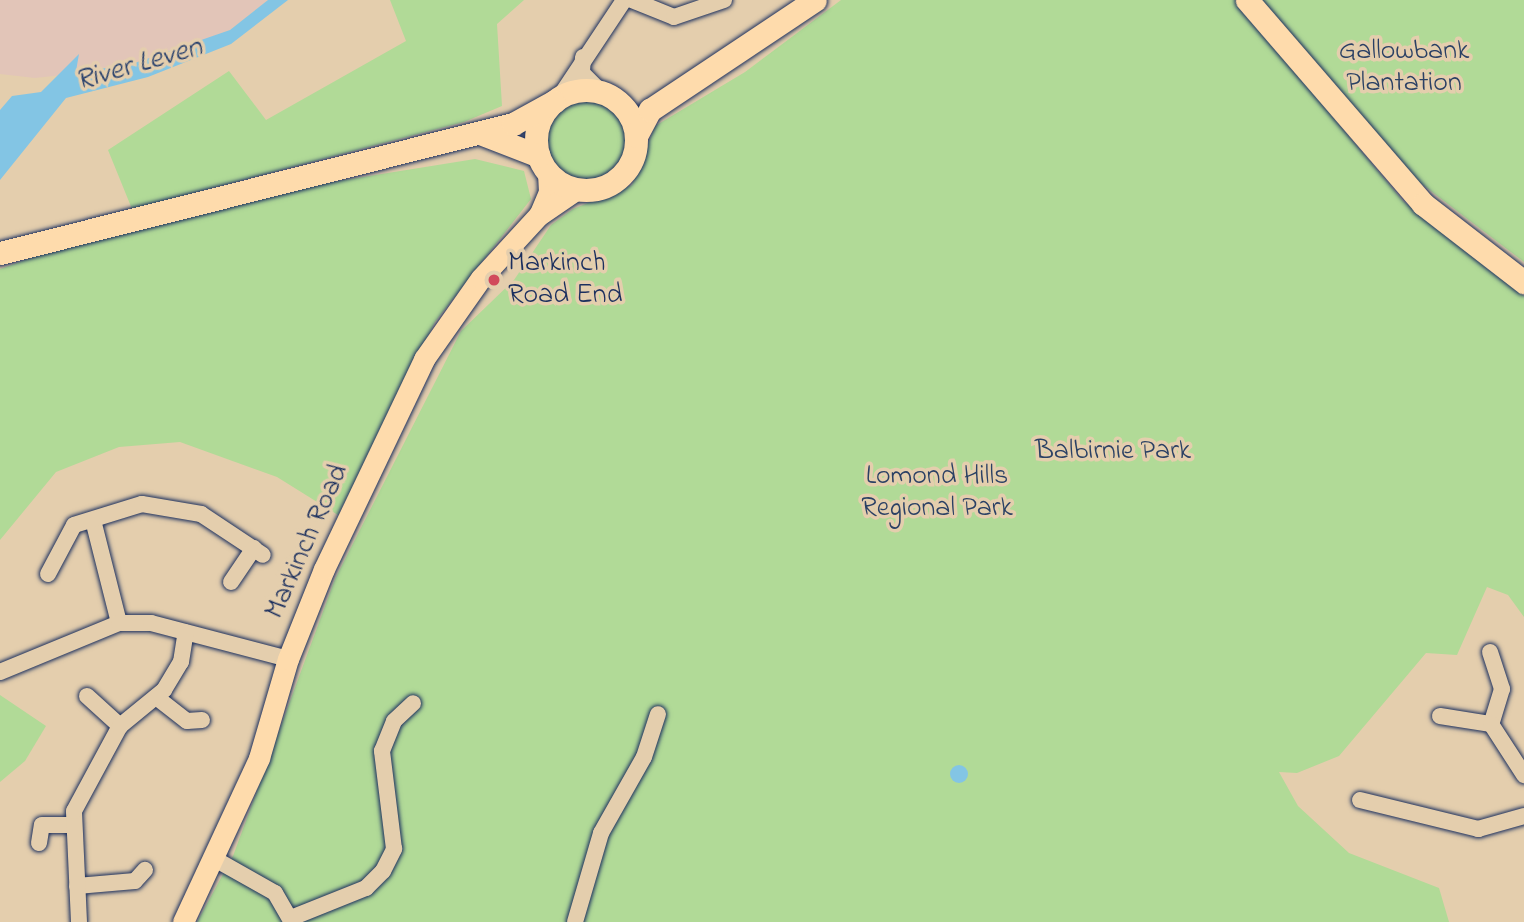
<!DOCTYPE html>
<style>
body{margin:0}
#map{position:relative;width:1524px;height:922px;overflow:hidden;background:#e4cead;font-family:"Indie Flower",sans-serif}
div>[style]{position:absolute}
.built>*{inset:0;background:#e2c5b8}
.green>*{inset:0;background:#b1da97}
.round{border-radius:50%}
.water>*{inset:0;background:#83c5e4}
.roads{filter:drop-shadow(0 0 2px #1b2f5e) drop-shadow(0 0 2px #1b2f5e)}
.minor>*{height:16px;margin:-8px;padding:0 8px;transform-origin:8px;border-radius:8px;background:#e4cead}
.major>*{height:21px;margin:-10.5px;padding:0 10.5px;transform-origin:10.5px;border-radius:10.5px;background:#fedbac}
.highway>*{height:23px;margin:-11.5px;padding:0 11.5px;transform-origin:11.5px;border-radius:11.5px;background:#fedbac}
.highway>.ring{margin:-11.5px;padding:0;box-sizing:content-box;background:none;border:23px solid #fedbac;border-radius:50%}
.dots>*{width:19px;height:19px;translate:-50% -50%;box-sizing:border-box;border:4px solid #e4cead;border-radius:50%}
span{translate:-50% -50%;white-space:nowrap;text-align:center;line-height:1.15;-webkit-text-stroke:7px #e4cead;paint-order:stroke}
.park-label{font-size:28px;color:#2a4064}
.poi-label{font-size:28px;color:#1b2f5e}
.left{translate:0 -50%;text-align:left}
.street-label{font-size:28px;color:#1b2f5e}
.water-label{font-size:30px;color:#253e6b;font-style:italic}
</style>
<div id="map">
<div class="built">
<div style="clip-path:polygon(0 0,268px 0,230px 30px,170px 53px,108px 70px,35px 78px,0 74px)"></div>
</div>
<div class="green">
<div style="clip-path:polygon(390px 0,524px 0,497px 24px,502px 106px,464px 122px,132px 209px,108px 150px,229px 71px,266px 120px,406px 41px)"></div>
<div style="clip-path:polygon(841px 0,1235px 0,1403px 201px,1524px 296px,1524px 617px,1508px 595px,1487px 587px,1457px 655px,1426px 653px,1339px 756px,1297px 773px,1279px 772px,1298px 806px,1349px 853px,1439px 888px,1449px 922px,197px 922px,233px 856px,335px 579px,461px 331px,514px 280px,551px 225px,573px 209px,632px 185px,655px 126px,745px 72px)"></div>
<div style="clip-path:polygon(1261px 0,1524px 0,1524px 262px,1402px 169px)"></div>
<div class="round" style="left:547px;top:99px;width:82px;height:82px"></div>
<div style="clip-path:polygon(475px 159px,524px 171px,531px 199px,435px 322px,338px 515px,277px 477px,180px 442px,119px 447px,56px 472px,0 540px,0 269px,56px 249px,313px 185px)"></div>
<div style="clip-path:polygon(0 695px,46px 726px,25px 761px,0 782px)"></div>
</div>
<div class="water">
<div style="clip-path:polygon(268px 0,288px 0,231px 44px,148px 77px,66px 98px,0 180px,0 110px,12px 96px,41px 92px,79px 54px,76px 71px,126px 66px,230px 30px)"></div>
<div class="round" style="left:950px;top:765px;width:18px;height:18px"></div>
</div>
<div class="roads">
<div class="minor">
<div style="left:632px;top:0;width:45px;rotate:22deg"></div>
<div style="left:674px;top:17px;width:53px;rotate:-18.8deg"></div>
<div style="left:583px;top:57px;width:16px;rotate:94deg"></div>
<div style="left:582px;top:73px;width:25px;rotate:45deg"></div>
<div style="left:559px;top:98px;width:118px;rotate:-56.4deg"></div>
<div style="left:93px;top:520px;width:106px;rotate:75.8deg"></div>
<div style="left:48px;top:574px;width:55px;rotate:-62deg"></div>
<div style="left:74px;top:525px;width:71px;rotate:-17.2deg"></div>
<div style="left:142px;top:504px;width:60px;rotate:9.6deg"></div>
<div style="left:201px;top:514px;width:74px;rotate:33.5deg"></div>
<div style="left:231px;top:582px;width:41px;rotate:-55.9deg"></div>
<div style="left:1490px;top:652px;width:39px;rotate:72deg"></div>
<div style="left:1502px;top:689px;width:37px;rotate:107deg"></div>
<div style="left:0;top:672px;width:129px;rotate:-22.4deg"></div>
<div style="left:119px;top:623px;width:32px"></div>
<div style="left:151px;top:623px;width:142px;rotate:14.7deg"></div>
<div style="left:87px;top:696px;width:45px;rotate:42.3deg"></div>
<div style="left:156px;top:697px;width:39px;rotate:38deg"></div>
<div style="left:187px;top:721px;width:15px;rotate:-4deg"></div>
<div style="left:1440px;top:716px;width:52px;rotate:8.9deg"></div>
<div style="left:1491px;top:724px;width:61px;rotate:57.1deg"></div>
<div style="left:1360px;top:800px;width:122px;rotate:13.8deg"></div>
<div style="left:1478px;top:829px;width:48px;rotate:-15.8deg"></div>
<div style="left:39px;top:843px;width:18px;rotate:-81deg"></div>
<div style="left:42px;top:825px;width:32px"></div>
<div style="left:213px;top:858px;width:71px;rotate:29.4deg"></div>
<div style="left:275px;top:893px;width:34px;rotate:60deg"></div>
<div style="left:77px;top:886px;width:58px;rotate:-4.9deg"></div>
<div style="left:135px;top:881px;width:15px;rotate:-48deg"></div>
<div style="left:291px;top:918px;width:81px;rotate:-21.8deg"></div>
<div style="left:366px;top:888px;width:24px;rotate:-45deg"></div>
<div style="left:383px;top:871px;width:25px;rotate:-63deg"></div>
<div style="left:394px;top:849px;width:99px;rotate:-97deg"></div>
<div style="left:382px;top:751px;width:32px;rotate:-68deg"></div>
<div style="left:394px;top:721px;width:26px;rotate:-43deg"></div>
<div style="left:79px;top:922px;width:111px;rotate:-92.6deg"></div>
<div style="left:74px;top:811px;width:97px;rotate:-61.6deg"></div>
<div style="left:120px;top:726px;width:57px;rotate:-39.3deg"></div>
<div style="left:164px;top:690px;width:33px;rotate:-59deg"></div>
<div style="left:181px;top:662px;width:30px;rotate:-81deg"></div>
<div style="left:575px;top:922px;width:93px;rotate:-73.7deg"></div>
<div style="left:601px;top:833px;width:87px;rotate:-60.5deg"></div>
<div style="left:644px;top:757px;width:45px;rotate:-72deg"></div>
</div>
<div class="major">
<div style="left:540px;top:213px;width:23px;rotate:-67deg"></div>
<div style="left:549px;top:192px;width:20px;rotate:-93deg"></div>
<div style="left:183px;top:922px;width:181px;rotate:-65.1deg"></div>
<div style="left:259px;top:758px;width:103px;rotate:-73.7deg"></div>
<div style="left:288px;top:659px;width:97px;rotate:-68.2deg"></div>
<div style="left:324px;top:569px;width:233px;rotate:-64.5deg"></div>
<div style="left:424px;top:359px;width:99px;rotate:-54.9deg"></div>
<div style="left:481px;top:278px;width:86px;rotate:-47.4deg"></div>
<div style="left:539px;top:215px;width:46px;rotate:-34.4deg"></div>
</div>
<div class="highway">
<div style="left:1247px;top:0;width:269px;rotate:49.2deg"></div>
<div style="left:1423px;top:204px;width:128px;rotate:37.7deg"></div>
<div class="ring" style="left:536px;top:90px;width:77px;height:77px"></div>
<div style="left:480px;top:133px;width:63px;rotate:21.3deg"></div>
<div style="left:636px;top:136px;width:30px;rotate:-62deg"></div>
<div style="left:650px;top:110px;width:198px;rotate:-33.7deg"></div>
<div style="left:0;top:253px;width:529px;rotate:-14.12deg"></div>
<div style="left:513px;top:124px;width:46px;rotate:-28.8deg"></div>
</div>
</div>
<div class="dots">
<div style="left:494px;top:280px;background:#d1495b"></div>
</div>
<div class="park-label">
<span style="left:1404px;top:68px">Gallowbank<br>Plantation</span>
<span style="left:1113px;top:452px">Balbirnie Park</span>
<span style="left:937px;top:493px">Lomond Hills<br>Regional Park</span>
</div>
<div class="poi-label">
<span class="left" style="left:508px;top:280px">Markinch<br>Road End</span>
</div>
<div class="street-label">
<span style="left:308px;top:542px;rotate:-66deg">Markinch Road</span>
</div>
<div class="water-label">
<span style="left:139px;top:65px;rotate:-16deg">River Leven</span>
</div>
</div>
